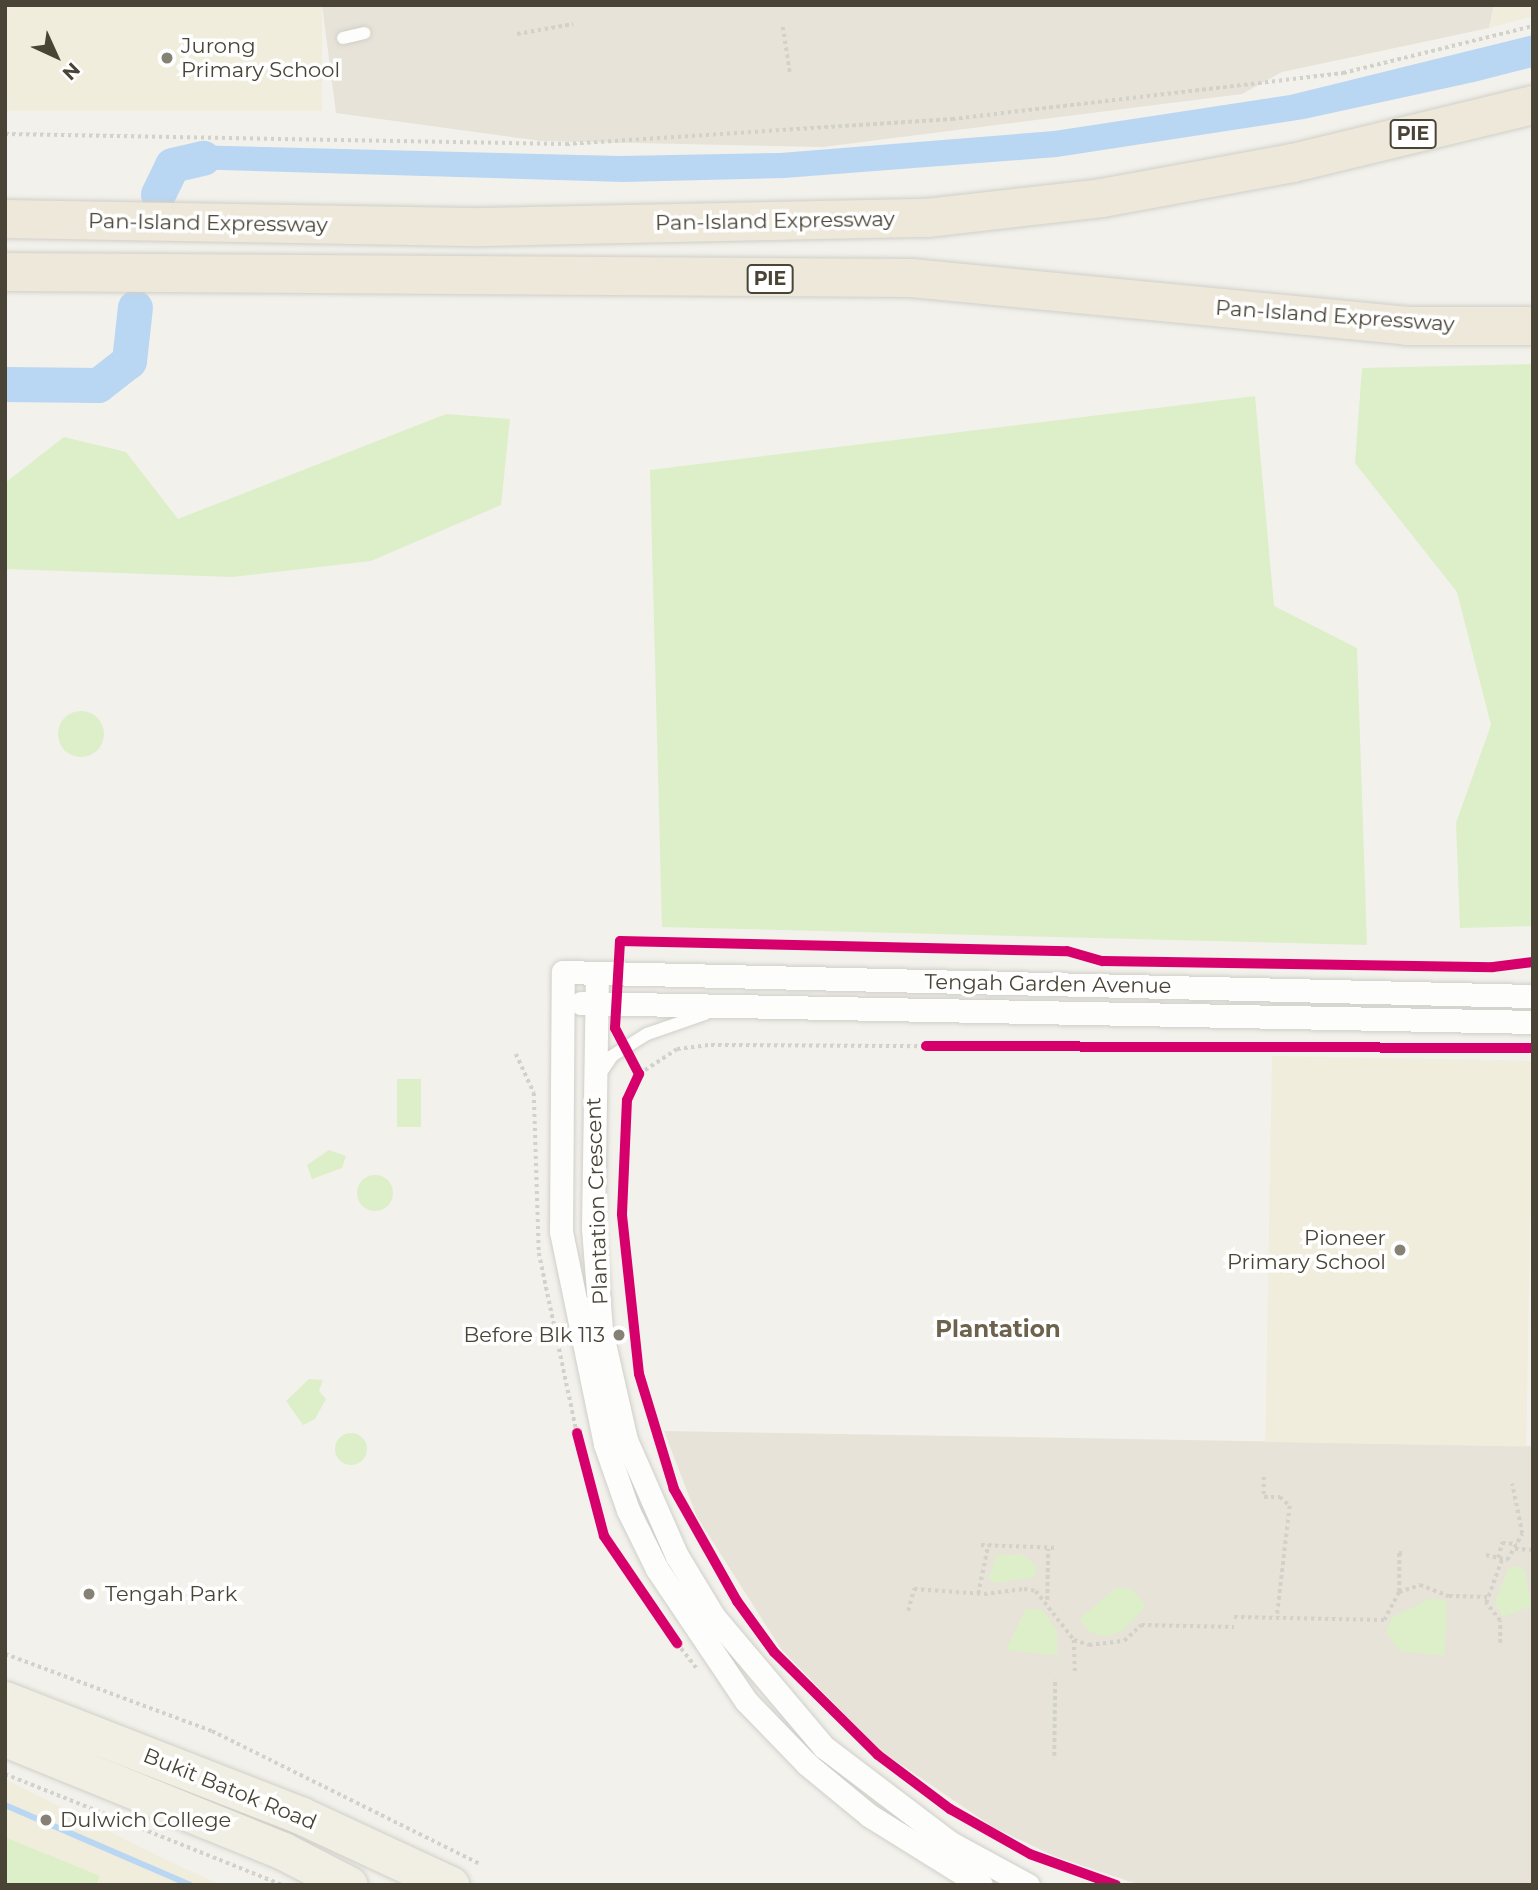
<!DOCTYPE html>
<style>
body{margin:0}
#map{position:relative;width:1538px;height:1890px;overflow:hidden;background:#f2f1eb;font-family:Montserrat,sans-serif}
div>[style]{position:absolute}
.residential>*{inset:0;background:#e7e3d8}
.education>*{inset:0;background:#f1eddd;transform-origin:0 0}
.green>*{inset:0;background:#dcefc9;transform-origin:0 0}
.round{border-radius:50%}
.water>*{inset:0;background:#b9d6f3}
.stream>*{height:6px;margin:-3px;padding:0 3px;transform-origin:3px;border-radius:3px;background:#b9d6f3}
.river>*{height:35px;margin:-17.5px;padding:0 17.5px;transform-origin:17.5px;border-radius:17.5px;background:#b9d6f3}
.path>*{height:3.5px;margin-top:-1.75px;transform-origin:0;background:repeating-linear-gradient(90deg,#d2d1ca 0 3.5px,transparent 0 7px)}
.roads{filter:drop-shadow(0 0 2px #d0cfc9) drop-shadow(0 0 2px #d0cfc9)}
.lane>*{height:12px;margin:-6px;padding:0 6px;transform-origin:6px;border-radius:6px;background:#fdfdfc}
.street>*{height:23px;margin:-11.5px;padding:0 11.5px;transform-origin:11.5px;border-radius:11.5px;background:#fdfdfc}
.primary>*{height:37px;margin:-18.5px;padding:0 18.5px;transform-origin:18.5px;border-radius:18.5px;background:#f1efe4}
.highway>*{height:38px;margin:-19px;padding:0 19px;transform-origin:19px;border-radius:19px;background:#ede8d9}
.cycleway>*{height:10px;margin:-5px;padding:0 5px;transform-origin:5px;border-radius:5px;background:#d6006c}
.dots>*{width:19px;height:19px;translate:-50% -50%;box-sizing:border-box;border:4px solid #fff;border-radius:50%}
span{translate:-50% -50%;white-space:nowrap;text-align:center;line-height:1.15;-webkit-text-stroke:7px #fff;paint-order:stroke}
.shield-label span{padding:2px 5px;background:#fff;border:2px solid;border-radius:5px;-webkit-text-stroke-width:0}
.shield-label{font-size:19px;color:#4a4436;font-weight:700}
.poi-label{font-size:21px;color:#4a4436}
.left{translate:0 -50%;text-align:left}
.right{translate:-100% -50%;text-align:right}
.street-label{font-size:21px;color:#4a4436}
.neighbourhood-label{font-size:23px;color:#6d634c;font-weight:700}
.frame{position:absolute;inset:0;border:7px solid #4a4436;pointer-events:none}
.north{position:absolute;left:21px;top:21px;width:70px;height:70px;-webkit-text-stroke:5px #fff;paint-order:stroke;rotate:135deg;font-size:19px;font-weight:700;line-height:28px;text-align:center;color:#4a4436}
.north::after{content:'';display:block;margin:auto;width:24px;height:32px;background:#4a4436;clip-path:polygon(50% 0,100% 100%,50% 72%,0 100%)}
</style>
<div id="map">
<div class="residential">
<div style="clip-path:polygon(322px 5px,1494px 5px,1489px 28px,1282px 72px,1242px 94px,823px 147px,541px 141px,336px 113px)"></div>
<div style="clip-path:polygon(664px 1431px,1533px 1446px,1533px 1885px,1140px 1885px,1054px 1856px,993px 1827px,878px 1749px,781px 1649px,697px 1517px)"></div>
</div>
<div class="education">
<div style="left:5px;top:5px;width:317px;height:106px"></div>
<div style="clip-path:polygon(1494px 5px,1533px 5px,1533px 16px,1489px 28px)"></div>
<div style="left:1272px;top:1056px;width:261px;height:386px;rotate:1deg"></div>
<div style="clip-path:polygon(5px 1779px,165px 1859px,220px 1885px,5px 1885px)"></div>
</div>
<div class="green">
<div style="clip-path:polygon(1533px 364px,1533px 926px,1460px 928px,1456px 823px,1491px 725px,1457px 592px,1355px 463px,1362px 368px)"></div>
<div style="clip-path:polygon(1255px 396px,1274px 606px,1357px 648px,1367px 945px,662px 927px,650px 470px)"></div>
<div style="clip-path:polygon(446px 414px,510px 419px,501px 505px,371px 561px,232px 577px,5px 569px,5px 483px,64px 437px,126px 452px,178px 519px)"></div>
<div class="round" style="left:58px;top:711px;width:46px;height:46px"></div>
<div style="left:397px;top:1079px;width:24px;height:48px"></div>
<div style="clip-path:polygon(329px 1150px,346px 1156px,342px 1168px,312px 1179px,307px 1165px)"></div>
<div class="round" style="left:357px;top:1175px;width:36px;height:36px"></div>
<div style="clip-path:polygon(309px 1379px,323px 1380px,319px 1391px,326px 1399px,315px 1419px,303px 1425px,286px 1401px)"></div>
<div class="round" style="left:335px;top:1433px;width:32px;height:32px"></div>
<div style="clip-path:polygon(1021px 1554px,1036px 1565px,1035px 1577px,993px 1583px,989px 1577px,997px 1555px)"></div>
<div style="clip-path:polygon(1516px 1566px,1525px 1570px,1531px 1606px,1503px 1617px,1495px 1602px,1508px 1569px)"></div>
<div style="clip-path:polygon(1116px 1588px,1132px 1589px,1146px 1606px,1124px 1630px,1106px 1637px,1090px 1632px,1079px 1619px)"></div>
<div style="clip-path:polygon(1432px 1598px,1447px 1601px,1445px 1656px,1400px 1651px,1386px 1632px,1392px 1617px)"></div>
<div style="clip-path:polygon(1026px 1609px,1042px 1609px,1057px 1631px,1057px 1655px,1006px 1650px)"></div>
<div style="clip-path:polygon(5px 1837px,100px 1876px,96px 1885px,5px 1885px)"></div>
</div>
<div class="water">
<div style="clip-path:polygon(1533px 35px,1533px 67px,1474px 82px,1304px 119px,1057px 157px,784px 178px,623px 182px,188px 169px,180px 178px,150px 178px,168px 153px,187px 145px,621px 156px,780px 153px,1054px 131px,1290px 95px)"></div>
</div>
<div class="stream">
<div style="left:5px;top:1805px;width:202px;rotate:23.3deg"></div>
</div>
<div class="river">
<div style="left:158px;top:194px;width:32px;rotate:-64deg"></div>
<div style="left:172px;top:165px;width:32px;rotate:-13deg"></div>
<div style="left:5px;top:384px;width:93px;rotate:0.6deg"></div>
<div style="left:98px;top:385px;width:39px;rotate:-38deg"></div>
<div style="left:129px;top:361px;width:54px;rotate:-83.7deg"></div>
</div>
<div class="path">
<div style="left:783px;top:27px;width:46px;rotate:81.2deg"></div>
<div style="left:517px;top:34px;width:57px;rotate:-10.1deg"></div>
<div style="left:5px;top:134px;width:561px;rotate:1.02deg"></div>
<div style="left:566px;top:144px;width:387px;rotate:-3.7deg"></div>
<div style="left:952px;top:119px;width:394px;rotate:-6.7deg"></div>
<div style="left:1343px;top:73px;width:196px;rotate:-13.9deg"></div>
<div style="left:516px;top:1054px;width:43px;rotate:65.2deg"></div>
<div style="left:534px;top:1093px;width:160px;rotate:88.2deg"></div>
<div style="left:539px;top:1253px;width:184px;rotate:78.1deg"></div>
<div style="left:639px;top:1074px;width:45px;rotate:-33.3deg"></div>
<div style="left:677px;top:1049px;width:34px;rotate:-7deg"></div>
<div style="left:711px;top:1045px;width:215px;rotate:0.3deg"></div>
<div style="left:1264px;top:1477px;width:20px;rotate:90deg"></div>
<div style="left:1264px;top:1497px;width:16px"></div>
<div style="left:1280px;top:1497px;width:13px;rotate:42deg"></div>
<div style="left:1290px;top:1506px;width:112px;rotate:96.7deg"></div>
<div style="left:981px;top:1545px;width:77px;rotate:2.2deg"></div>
<div style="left:1515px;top:1549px;width:18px;rotate:3deg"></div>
<div style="left:1486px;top:1555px;width:22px;rotate:13deg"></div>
<div style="left:1507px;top:1560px;width:30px;rotate:-60deg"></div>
<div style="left:1522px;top:1534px;width:51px;rotate:-101.3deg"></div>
<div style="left:1498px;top:1558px;width:16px;rotate:-75deg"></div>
<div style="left:1502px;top:1543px;width:15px;rotate:4deg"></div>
<div style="left:1399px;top:1592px;width:39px;rotate:-90deg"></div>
<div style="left:1399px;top:1553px;width:7px"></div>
<div style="left:978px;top:1594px;width:50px;rotate:-78.5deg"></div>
<div style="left:1047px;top:1600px;width:51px;rotate:-88.9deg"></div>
<div style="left:908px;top:1611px;width:23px;rotate:-75deg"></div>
<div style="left:914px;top:1589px;width:70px;rotate:4.1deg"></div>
<div style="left:984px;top:1594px;width:40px;rotate:-7.1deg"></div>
<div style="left:1024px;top:1589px;width:12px;rotate:9deg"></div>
<div style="left:1036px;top:1591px;width:62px;rotate:52.2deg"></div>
<div style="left:1074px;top:1640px;width:16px;rotate:18deg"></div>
<div style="left:1089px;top:1645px;width:35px;rotate:-7deg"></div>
<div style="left:1124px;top:1641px;width:23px;rotate:-43deg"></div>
<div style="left:1141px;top:1625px;width:93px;rotate:1.2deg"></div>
<div style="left:1234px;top:1617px;width:150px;rotate:1.1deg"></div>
<div style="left:1384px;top:1620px;width:32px;rotate:-62deg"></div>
<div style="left:1399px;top:1592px;width:22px;rotate:-18deg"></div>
<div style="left:1420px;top:1585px;width:31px;rotate:21deg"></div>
<div style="left:1449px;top:1596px;width:40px;rotate:1.4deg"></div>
<div style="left:1074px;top:1640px;width:32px;rotate:88deg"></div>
<div style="left:677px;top:1643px;width:34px;rotate:52deg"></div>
<div style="left:1500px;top:1643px;width:22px;rotate:-90deg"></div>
<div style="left:1500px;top:1621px;width:23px;rotate:-128deg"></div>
<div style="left:1486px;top:1603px;width:47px;rotate:-70deg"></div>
<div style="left:5px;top:1654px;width:221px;rotate:20.4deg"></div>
<div style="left:212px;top:1731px;width:301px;rotate:26.4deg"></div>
<div style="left:1054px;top:1756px;width:77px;rotate:-89.3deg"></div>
<div style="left:5px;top:1774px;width:299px;rotate:21.8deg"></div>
</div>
<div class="roads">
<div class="lane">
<div style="left:343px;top:38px;width:22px;rotate:-13deg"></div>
<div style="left:598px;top:1077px;width:25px;rotate:-56deg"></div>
<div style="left:612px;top:1056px;width:41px;rotate:-32.2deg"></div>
<div style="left:647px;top:1034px;width:61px;rotate:-19deg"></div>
</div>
<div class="street">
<div style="left:597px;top:973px;width:255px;rotate:90.9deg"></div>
<div style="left:593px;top:1228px;width:102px;rotate:85.5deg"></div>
<div style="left:601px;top:1330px;width:113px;rotate:77.2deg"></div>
<div style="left:626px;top:1440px;width:127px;rotate:66.3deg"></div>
<div style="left:677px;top:1556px;width:71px;rotate:58.8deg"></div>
<div style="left:714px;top:1617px;width:170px;rotate:49.8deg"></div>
<div style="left:824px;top:1747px;width:157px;rotate:37.2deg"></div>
<div style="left:949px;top:1842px;width:90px;rotate:28.6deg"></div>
<div style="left:581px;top:1003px;width:952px;rotate:1.14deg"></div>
<div style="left:981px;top:1885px;width:131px;rotate:-148.1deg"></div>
<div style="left:870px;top:1816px;width:82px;rotate:-140.5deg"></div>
<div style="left:807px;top:1764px;width:88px;rotate:-134.1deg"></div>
<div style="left:746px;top:1701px;width:159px;rotate:-124deg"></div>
<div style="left:657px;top:1569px;width:66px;rotate:-116.2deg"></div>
<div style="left:628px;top:1510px;width:70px;rotate:-109.2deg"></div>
<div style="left:605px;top:1444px;width:217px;rotate:-101.7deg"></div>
<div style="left:561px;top:1231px;width:259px;rotate:-89.6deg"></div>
<div style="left:563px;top:972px;width:970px;rotate:1.42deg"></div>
</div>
<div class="primary">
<div style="left:5px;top:1700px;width:317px;rotate:21.3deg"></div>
<div style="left:300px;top:1815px;width:166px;rotate:24.9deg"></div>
<div style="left:5px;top:1738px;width:300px;rotate:22.1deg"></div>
<div style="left:283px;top:1851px;width:74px;rotate:27.3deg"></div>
</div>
<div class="highway">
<div style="left:5px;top:219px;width:476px;rotate:1deg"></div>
<div style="left:481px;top:227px;width:446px;rotate:-1.2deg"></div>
<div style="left:927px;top:218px;width:176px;rotate:-6.5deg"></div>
<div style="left:1102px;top:198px;width:194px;rotate:-10.4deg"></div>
<div style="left:1293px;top:163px;width:247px;rotate:-13.6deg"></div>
<div style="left:5px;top:272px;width:906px;rotate:0.38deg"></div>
<div style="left:911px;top:278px;width:498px;rotate:5.5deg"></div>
<div style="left:1407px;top:326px;width:126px"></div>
</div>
</div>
<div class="cycleway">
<div style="left:926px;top:1046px;width:607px;rotate:0.19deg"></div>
<div style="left:577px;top:1433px;width:106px;rotate:75.3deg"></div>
<div style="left:604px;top:1536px;width:130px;rotate:55.7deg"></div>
<div style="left:1116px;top:1885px;width:91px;rotate:-160.2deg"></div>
<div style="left:1030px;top:1854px;width:92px;rotate:-150.6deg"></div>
<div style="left:950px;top:1809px;width:90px;rotate:-143.1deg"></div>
<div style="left:878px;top:1755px;width:146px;rotate:-135.3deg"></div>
<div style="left:774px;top:1652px;width:63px;rotate:-126deg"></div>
<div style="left:737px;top:1601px;width:129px;rotate:-119.4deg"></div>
<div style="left:674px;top:1489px;width:120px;rotate:-106.9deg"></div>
<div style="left:639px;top:1374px;width:161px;rotate:-96.1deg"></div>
<div style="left:622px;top:1214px;width:114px;rotate:-87.5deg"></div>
<div style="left:627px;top:1100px;width:29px;rotate:-65deg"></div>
<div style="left:639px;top:1074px;width:52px;rotate:-117.6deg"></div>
<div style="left:615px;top:1028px;width:87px;rotate:-86.7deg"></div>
<div style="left:620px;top:941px;width:447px;rotate:1.3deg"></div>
<div style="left:1067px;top:951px;width:37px;rotate:16deg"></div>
<div style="left:1103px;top:961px;width:390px;rotate:0.9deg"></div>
<div style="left:1493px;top:967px;width:40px;rotate:-7.1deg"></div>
</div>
<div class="dots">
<div style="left:167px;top:58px;background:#858175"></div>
<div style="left:1400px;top:1250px;background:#858175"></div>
<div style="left:619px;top:1335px;background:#858175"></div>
<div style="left:89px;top:1594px;background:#858175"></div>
<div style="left:46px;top:1820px;background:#858175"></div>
</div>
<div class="shield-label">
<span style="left:1413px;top:134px">PIE</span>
<span style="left:770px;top:279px">PIE</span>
</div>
<div class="poi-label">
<span class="left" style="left:181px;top:58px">Jurong<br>Primary School</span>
<span class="right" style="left:1386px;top:1250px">Pioneer<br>Primary School</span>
<span class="right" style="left:605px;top:1335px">Before Blk 113</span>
<span class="left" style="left:105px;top:1594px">Tengah Park</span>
<span class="left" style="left:60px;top:1820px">Dulwich College</span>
</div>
<div class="street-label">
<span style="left:775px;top:221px;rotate:-1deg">Pan-Island Expressway</span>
<span style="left:208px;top:223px;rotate:1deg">Pan-Island Expressway</span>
<span style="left:1335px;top:316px;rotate:4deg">Pan-Island Expressway</span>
<span style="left:1048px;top:984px;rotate:1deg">Tengah Garden Avenue</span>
<span style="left:597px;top:1201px;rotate:-92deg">Plantation Crescent</span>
<span style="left:230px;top:1789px;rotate:22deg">Bukit Batok Road</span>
</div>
<div class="neighbourhood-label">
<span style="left:998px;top:1329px">Plantation</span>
</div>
<div class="frame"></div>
<div class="north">N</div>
</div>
